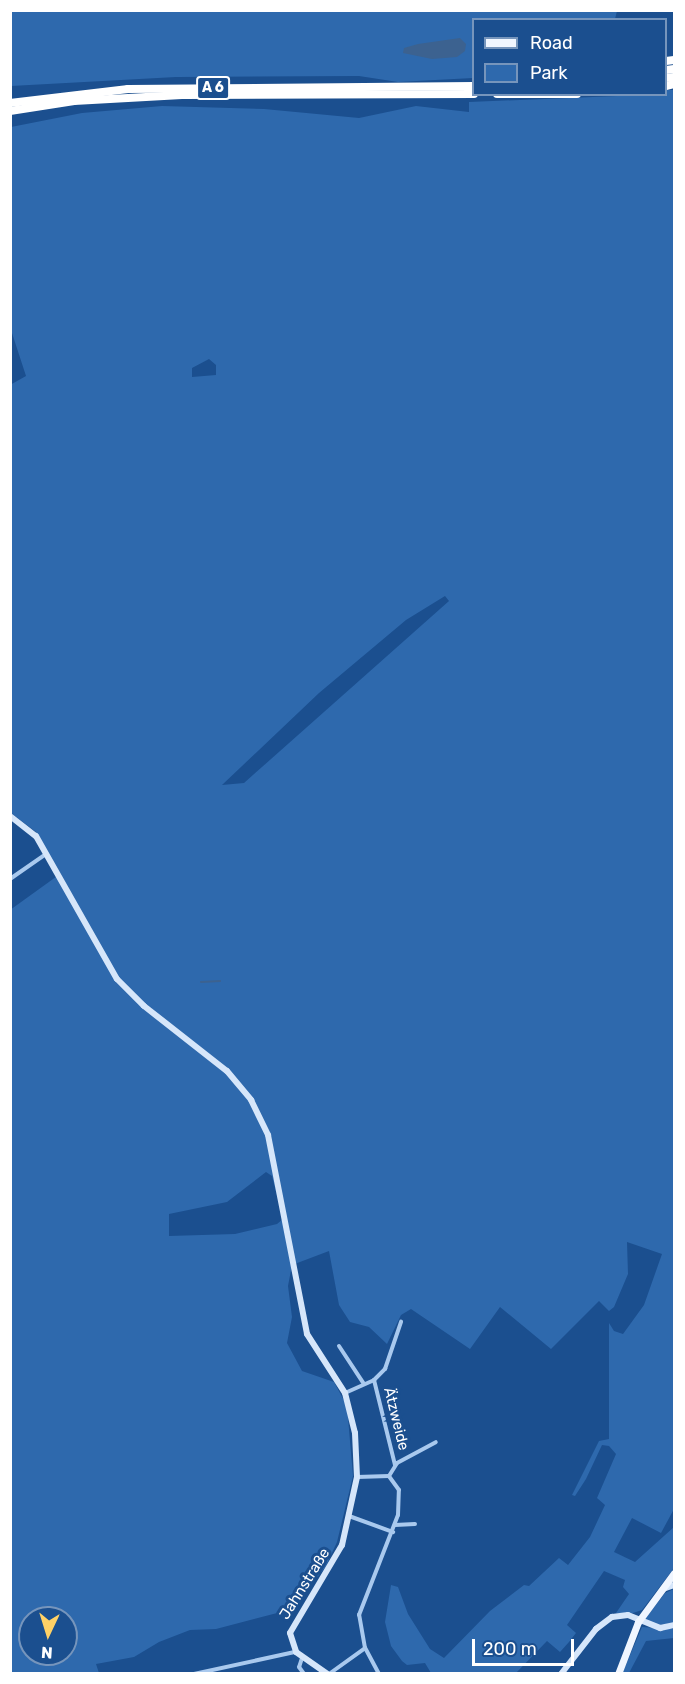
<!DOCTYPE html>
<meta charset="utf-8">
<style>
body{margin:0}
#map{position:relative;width:685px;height:1684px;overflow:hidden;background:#1b4f8f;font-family:Rubik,sans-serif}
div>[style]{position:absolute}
.green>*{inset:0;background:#2e69ad}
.water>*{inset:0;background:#3c6290}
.stream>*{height:1.5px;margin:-0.75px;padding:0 0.75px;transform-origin:0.75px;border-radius:0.75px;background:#3c6290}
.street>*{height:4px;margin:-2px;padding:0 2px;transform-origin:2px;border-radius:2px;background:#a9c9ee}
.secondary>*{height:6px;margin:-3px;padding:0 3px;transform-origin:3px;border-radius:3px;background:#d6e6fa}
.primary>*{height:7px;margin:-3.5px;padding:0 3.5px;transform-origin:3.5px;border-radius:3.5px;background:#f0f6ff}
.highway>*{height:8px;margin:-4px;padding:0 4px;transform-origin:4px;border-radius:4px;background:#fff}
span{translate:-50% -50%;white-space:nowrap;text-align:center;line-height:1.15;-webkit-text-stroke:6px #1b4f8f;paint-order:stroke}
.shield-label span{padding:2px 4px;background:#1b4f8f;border:2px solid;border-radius:4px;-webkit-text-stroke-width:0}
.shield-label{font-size:14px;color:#fff;font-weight:700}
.street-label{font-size:15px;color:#fff}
.frame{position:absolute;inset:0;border:12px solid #fff;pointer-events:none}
.legend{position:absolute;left:472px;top:18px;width:195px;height:78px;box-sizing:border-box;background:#1b4f8f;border:2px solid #7695bc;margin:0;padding:8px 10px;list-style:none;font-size:18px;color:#fff}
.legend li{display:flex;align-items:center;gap:12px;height:30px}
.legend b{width:30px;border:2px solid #7695bc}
.north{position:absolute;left:18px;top:1606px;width:60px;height:60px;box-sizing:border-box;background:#1b4f8f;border:2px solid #7695bc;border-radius:50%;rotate:184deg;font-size:16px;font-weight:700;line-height:24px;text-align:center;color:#fff}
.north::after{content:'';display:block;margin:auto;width:21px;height:27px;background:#ffd166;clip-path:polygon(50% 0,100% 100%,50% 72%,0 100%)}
.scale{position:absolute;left:472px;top:1639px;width:102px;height:27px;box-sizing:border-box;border:3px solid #fff;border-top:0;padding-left:8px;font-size:18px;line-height:21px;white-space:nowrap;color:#fff;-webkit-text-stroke:4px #1b4f8f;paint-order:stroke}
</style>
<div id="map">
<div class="green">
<div style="clip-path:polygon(11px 11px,617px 11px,615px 19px,474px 20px,473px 78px,398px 82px,359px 76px,176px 77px,11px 86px)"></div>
<div style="clip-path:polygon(evenodd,666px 90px,674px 90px,674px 1509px,661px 1533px,632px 1518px,614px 1552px,635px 1562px,674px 1527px,674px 1568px,642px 1610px,633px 1613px,616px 1613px,629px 1594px,623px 1587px,625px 1580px,604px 1571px,567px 1625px,576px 1633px,569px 1642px,560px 1652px,547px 1641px,515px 1674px,431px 1673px,425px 1663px,407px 1665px,402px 1661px,391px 1646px,385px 1622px,391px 1585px,398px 1587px,408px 1614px,430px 1649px,444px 1658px,490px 1611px,524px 1585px,529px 1586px,559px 1558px,568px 1565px,590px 1537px,605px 1505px,597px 1498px,616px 1454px,609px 1446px,602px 1445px,586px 1479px,575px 1496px,572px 1495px,599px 1441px,609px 1439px,609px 1323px,614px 1331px,623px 1334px,644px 1305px,662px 1254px,627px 1242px,628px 1274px,614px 1307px,609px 1311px,599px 1301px,551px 1349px,500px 1307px,470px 1349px,411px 1309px,401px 1315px,387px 1344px,369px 1327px,350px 1322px,339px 1305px,329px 1251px,292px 1265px,288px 1286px,292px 1317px,287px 1343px,302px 1371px,334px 1382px,347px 1406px,353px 1476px,337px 1542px,326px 1566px,307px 1590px,294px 1592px,281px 1612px,216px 1629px,190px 1630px,159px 1642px,134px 1657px,96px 1664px,99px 1673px,11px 1673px,10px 910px,60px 874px,36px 832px,11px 813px,10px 385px,26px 376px,11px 330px,11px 127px,82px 113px,162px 106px,264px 109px,359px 118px,416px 106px,469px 112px,469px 102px,666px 94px,666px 90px,209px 359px,216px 365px,216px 375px,192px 377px,192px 368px,209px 359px,666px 90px,445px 596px,449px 601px,244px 783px,222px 785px,319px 693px,406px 620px,445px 596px,666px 90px,266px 1172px,272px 1176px,283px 1219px,277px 1224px,235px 1234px,169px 1236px,169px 1214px,227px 1202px,266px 1172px,666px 90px,30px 1618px,66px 1618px,66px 1654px,30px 1654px,30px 1618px)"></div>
<div style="clip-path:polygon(674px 1589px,674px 1623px,657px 1625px,645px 1619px,665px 1593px)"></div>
<div style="clip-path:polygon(642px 1627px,674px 1629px,674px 1638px,646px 1641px,629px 1673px,622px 1674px)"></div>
</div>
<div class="water">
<div style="clip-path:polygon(460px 38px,466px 44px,465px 51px,457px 57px,432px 59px,403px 53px,404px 48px,418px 44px)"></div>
</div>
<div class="stream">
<div style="left:201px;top:982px;width:19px;rotate:-3deg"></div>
</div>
<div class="street">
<div style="left:10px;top:879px;width:44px;rotate:-34.8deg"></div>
<div style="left:339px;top:1346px;width:45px;rotate:56.7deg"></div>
<div style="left:374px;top:1380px;width:88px;rotate:76.1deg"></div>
<div style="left:345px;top:1393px;width:32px;rotate:-24deg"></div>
<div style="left:374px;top:1380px;width:16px;rotate:-45deg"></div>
<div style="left:385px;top:1369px;width:50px;rotate:-71.2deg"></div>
<div style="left:389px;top:1476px;width:15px;rotate:-58deg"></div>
<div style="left:397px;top:1463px;width:44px;rotate:-28.3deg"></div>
<div style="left:357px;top:1477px;width:32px;rotate:-2deg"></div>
<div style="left:349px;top:1516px;width:47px;rotate:20deg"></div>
<div style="left:395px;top:1525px;width:20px;rotate:-3deg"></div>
<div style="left:302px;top:1658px;width:9px;rotate:108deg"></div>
<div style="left:299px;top:1667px;width:9px;rotate:54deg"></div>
<div style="left:194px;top:1674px;width:103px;rotate:-12.3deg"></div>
<div style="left:329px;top:1674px;width:44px;rotate:-35.8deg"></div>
<div style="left:379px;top:1674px;width:30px;rotate:-118deg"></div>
<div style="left:365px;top:1648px;width:34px;rotate:-100deg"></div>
<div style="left:359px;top:1615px;width:107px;rotate:-68.7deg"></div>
<div style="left:398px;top:1515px;width:25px;rotate:-88deg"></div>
<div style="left:399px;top:1490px;width:17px;rotate:-126deg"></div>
</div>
<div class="secondary">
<div style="left:10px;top:816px;width:33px;rotate:38deg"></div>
<div style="left:36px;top:836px;width:164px;rotate:60.5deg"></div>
<div style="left:117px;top:979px;width:38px;rotate:45deg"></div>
<div style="left:144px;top:1006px;width:105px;rotate:38.1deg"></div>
<div style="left:227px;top:1071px;width:38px;rotate:50deg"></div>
<div style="left:251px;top:1100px;width:39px;rotate:64deg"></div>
<div style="left:268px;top:1135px;width:203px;rotate:78.9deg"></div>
<div style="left:307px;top:1334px;width:70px;rotate:57.2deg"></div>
<div style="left:345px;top:1393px;width:41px;rotate:76deg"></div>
<div style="left:355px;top:1433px;width:44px;rotate:87.4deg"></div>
<div style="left:357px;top:1477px;width:70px;rotate:102.4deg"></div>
<div style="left:342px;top:1545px;width:102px;rotate:120.6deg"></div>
<div style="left:290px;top:1633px;width:20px;rotate:72deg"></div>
<div style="left:296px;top:1652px;width:38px;rotate:35deg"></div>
<div style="left:663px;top:1589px;width:12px;rotate:-20deg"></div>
<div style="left:561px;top:1674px;width:57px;rotate:-52.1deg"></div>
<div style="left:596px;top:1629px;width:20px;rotate:-37deg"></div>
<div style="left:612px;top:1617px;width:16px;rotate:-7deg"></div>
<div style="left:628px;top:1615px;width:35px;rotate:22deg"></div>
<div style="left:660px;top:1628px;width:14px;rotate:-12deg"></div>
</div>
<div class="primary">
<div style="left:618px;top:1674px;width:56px;rotate:-69deg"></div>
<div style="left:638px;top:1622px;width:61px;rotate:-53.7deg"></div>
</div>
<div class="highway">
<div style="left:666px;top:61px;width:8px;rotate:-7deg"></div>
<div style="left:666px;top:70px;width:8px;rotate:-7deg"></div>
<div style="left:666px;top:78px;width:8px;rotate:-7deg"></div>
<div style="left:666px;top:86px;width:8px;rotate:-14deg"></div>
<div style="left:497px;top:94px;width:80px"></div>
<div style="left:10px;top:103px;width:119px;rotate:-6.8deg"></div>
<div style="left:128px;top:89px;width:346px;rotate:-0.5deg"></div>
<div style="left:10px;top:111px;width:65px;rotate:-8.9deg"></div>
<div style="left:74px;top:101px;width:108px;rotate:-3.2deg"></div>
<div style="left:182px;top:95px;width:292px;rotate:-0.2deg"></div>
</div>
<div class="shield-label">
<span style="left:213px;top:88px">A 6</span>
</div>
<div class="street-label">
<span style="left:396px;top:1419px;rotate:76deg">Ätzweide</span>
<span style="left:305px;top:1584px;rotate:-58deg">Jahnstraße</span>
</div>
<div class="frame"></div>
<ul class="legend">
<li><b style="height:8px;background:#f0f6ff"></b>Road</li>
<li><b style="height:16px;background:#2e69ad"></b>Park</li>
</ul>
<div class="north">N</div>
<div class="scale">200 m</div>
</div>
